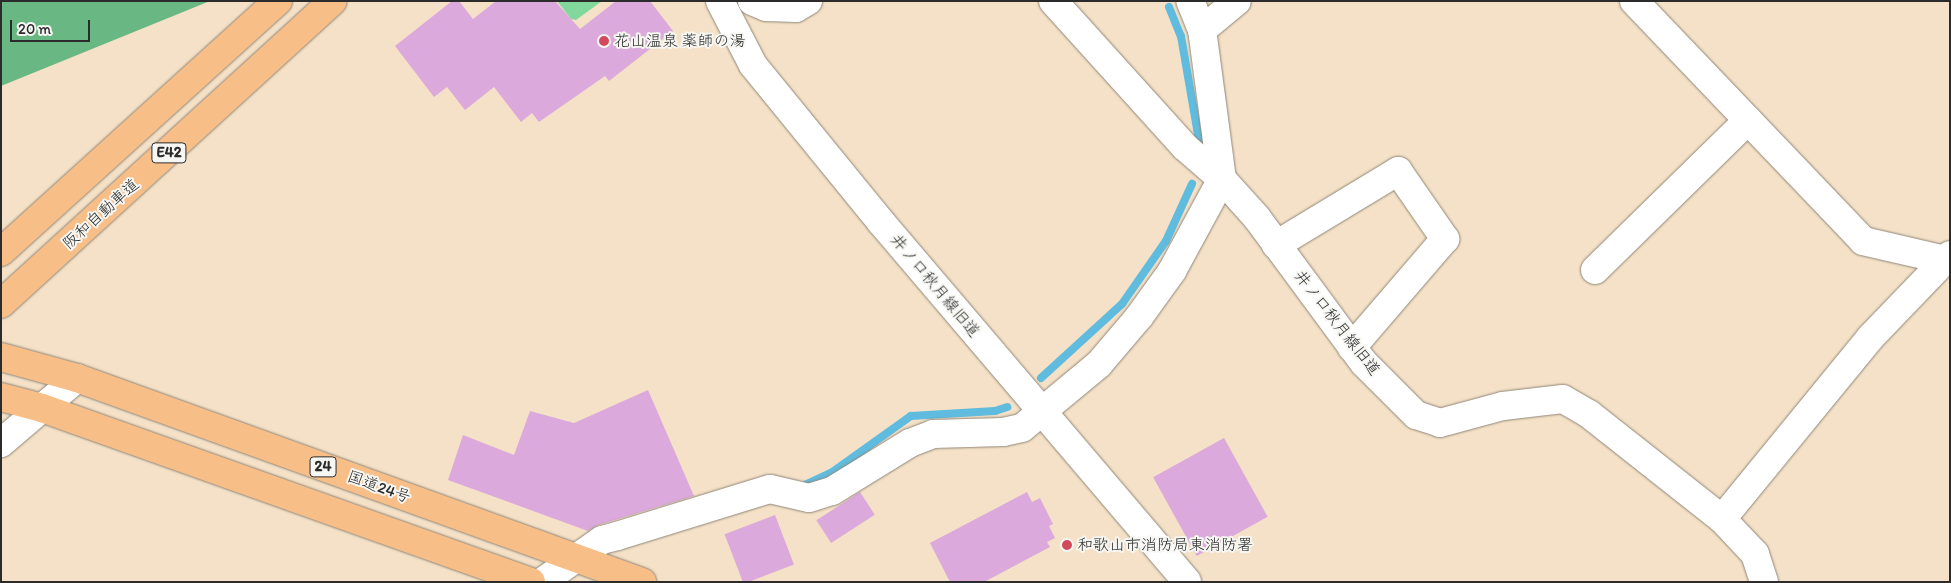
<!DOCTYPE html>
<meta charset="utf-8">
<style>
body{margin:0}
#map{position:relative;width:1951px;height:583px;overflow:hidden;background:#f4e1c7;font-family:Itim,"Klee One",sans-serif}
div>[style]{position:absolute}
.green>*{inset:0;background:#82d89c}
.forest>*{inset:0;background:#69b884}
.stream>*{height:8px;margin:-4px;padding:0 4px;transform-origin:4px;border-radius:4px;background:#60bcde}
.building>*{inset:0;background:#dba9db;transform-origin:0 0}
.roads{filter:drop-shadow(0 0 1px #908679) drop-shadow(0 0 1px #908679)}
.minor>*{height:28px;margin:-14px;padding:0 14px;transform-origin:14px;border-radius:14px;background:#fff}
.tertiary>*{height:28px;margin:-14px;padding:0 14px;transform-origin:14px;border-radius:14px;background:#fff}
.trunk>*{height:28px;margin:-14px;padding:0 14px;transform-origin:14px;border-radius:14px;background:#f7be88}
.motorway>*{height:28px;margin:-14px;padding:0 14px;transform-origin:14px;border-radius:14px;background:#f7be88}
.dots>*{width:14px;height:14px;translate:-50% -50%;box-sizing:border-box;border:2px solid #f6f6f2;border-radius:50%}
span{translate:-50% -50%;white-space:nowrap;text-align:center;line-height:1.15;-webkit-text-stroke:4px #f6f6f2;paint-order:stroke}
.shield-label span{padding:1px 4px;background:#f6f6f2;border:1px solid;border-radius:4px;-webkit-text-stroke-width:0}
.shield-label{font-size:15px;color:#2b2b2b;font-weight:700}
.poi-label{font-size:16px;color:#2b2b2b}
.left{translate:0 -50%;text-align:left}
.street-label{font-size:16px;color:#2b2b2b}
.frame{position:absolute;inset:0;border:2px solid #2b2b2b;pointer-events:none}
.scale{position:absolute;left:10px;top:20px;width:80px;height:22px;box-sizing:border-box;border:2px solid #2b2b2b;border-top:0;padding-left:6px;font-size:15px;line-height:18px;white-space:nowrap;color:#2b2b2b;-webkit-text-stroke:4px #f6f6f2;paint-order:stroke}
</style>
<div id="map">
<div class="green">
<div style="clip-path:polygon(557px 1px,602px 1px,576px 20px,571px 19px)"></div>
</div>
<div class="forest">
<div style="clip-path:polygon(1px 1px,210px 1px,1px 86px)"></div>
</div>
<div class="stream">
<div style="left:1169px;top:7px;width:31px;rotate:68deg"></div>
<div style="left:1181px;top:36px;width:106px;rotate:80.2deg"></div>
<div style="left:1041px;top:378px;width:110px;rotate:-42.4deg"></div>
<div style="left:1122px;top:304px;width:77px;rotate:-55.1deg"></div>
<div style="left:1166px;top:241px;width:63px;rotate:-65.5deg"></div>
<div style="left:805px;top:485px;width:29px;rotate:-25deg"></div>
<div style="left:831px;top:473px;width:98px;rotate:-35.5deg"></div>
<div style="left:911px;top:416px;width:84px;rotate:-3.4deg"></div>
<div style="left:995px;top:411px;width:13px;rotate:-18deg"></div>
</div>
<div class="building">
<div style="clip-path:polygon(452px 1px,459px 1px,473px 19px,496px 1px,555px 1px,580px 29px,616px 1px,650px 1px,673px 31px,609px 81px,605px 76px,539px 122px,532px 113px,521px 122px,494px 87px,465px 110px,447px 87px,434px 97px,395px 46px)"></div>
<div style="clip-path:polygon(648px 390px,694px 496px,598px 525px,588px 531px,448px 480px,463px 435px,514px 455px,530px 411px,574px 423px)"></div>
<div style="left:1224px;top:438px;width:90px;height:81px;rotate:61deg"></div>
<div style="left:860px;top:492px;width:27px;height:52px;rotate:57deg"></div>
<div style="clip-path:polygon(1027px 492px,1032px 502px,1040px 498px,1053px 524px,1049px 526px,1055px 538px,1047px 542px,1050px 547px,984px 582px,950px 582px,930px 543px)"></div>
<div style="left:775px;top:515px;width:53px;height:54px;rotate:69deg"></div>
</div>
<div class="roads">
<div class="minor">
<div style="left:752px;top:1px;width:15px;rotate:23deg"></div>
<div style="left:766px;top:7px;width:30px;rotate:2deg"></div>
<div style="left:796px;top:8px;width:14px;rotate:-30deg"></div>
<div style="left:1053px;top:1px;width:197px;rotate:47.9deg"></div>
<div style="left:1185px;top:147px;width:49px;rotate:40.9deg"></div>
<div style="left:1222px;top:179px;width:52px;rotate:48.1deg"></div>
<div style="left:1257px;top:218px;width:180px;rotate:53.6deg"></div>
<div style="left:1364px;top:363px;width:74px;rotate:45deg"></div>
<div style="left:1416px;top:415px;width:25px;rotate:18deg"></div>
<div style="left:1440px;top:423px;width:65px;rotate:-15.1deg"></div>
<div style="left:1503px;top:406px;width:60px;rotate:-6.7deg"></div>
<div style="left:1563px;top:399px;width:30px;rotate:30deg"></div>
<div style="left:1589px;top:414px;width:169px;rotate:38.3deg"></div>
<div style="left:1722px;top:519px;width:48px;rotate:46.7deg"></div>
<div style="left:1755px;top:554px;width:29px;rotate:72deg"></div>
<div style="left:1634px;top:1px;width:332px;rotate:46.3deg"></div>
<div style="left:1863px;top:241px;width:84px;rotate:13deg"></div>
<div style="left:1202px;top:30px;width:45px;rotate:-39.6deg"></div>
<div style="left:1276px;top:245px;width:143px;rotate:-31.2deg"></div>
<div style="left:1398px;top:171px;width:83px;rotate:55.3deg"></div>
<div style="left:1445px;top:239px;width:143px;rotate:130.7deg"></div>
<div style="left:1595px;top:270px;width:214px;rotate:-44.4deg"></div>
<div style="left:1px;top:443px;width:100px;rotate:-40.5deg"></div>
<div style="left:1722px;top:519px;width:234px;rotate:-50.7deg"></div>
<div style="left:1870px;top:338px;width:115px;rotate:-46.1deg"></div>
<div style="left:542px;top:582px;width:73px;rotate:-35deg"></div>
<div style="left:602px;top:540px;width:16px;rotate:-15deg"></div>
<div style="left:617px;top:536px;width:160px;rotate:-17.1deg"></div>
<div style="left:770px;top:489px;width:40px;rotate:13deg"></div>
<div style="left:809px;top:498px;width:24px;rotate:-17deg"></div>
<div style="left:832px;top:491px;width:92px;rotate:-31.6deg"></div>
<div style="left:910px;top:443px;width:25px;rotate:-21deg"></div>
<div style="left:933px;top:434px;width:70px;rotate:-1.6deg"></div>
<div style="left:1003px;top:432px;width:19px;rotate:-12deg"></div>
<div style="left:1022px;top:428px;width:100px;rotate:-39.7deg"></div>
<div style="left:1099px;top:364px;width:62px;rotate:-49.6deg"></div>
<div style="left:1139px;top:317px;width:57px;rotate:-54.3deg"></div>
<div style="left:1172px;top:271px;width:105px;rotate:-61.5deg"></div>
<div style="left:1222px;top:179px;width:150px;rotate:-97.6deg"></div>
<div style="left:1202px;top:30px;width:31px;rotate:-112deg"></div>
</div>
<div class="tertiary">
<div style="left:720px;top:1px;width:72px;rotate:62.7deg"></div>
<div style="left:753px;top:65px;width:203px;rotate:50.8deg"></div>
<div style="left:881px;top:222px;width:472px;rotate:49.6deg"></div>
</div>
<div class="trunk">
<div style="left:1px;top:357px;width:79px;rotate:15.4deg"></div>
<div style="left:77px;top:378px;width:601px;rotate:19.85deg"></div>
<div style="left:1px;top:397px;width:42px;rotate:15deg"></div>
<div style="left:42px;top:408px;width:519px;rotate:19.59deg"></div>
</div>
<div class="motorway">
<div style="left:1px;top:252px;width:374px;rotate:-42.2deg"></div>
<div style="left:1px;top:304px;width:449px;rotate:-42.4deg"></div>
</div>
</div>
<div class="dots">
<div style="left:604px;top:41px;background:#d1495b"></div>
<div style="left:1067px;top:545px;background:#d1495b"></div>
</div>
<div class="shield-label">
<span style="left:169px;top:153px">E42</span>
<span style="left:323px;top:467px">24</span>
</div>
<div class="poi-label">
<span class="left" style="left:614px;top:41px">花山温泉 薬師の湯</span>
<span class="left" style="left:1077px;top:545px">和歌山市消防局東消防署</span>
</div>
<div class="street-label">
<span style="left:101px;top:214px;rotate:-42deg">阪和自動車道</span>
<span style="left:935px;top:286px;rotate:50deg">井ノ口秋月線旧道</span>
<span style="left:1337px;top:323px;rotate:52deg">井ノ口秋月線旧道</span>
<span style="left:379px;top:487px;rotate:20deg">国道24号</span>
</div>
<div class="frame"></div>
<div class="scale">20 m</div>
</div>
